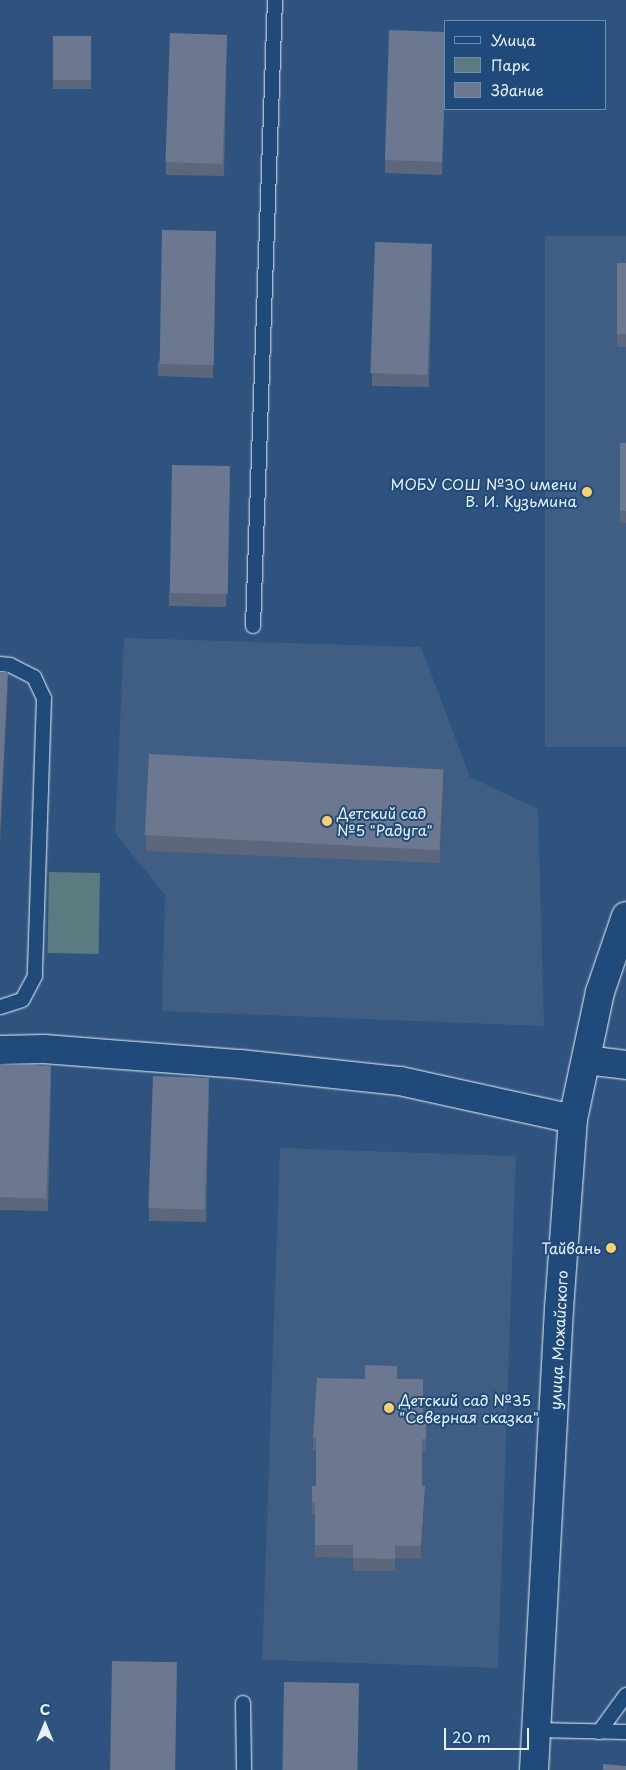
<!DOCTYPE html>
<meta charset="utf-8">
<style>
body{margin:0}
#map{position:relative;width:626px;height:1770px;overflow:hidden;background:#2e537e;font-family:"Playpen Sans",sans-serif}
div>[style]{position:absolute}
.built>*{inset:0;background:#405e83;transform-origin:0 0}
.green>*{inset:0;background:#5a7c80;transform-origin:0 0}
.roads{filter:drop-shadow(0 0 1px #e8f1f8) drop-shadow(0 0 1px #e8f1f8)}
.lane>*{height:14px;margin:-7px;padding:0 7px;transform-origin:7px;border-radius:7px;background:#1f4a7a}
.street>*{height:28px;margin:-14px;padding:0 14px;transform-origin:14px;border-radius:14px;background:#1f4a7a}
.wall>*{inset:0;background:#5c677c;transform-origin:0 0}
.shaded-wall>*{inset:0;background:#4b5465}
.building>*{inset:0;background:#6b7890;transform-origin:0 0}
.dots>*{width:14px;height:14px;translate:-50% -50%;box-sizing:border-box;border:2px solid #1f4a7a;border-radius:50%}
span{translate:-50% -50%;white-space:nowrap;text-align:center;line-height:1.15;-webkit-text-stroke:4px #1f4a7a;paint-order:stroke}
.poi-label{font-size:15px;color:#e8f1f8}
.right{translate:-100% -50%;text-align:right}
.left{translate:0 -50%;text-align:left}
.street-label{font-size:15px;color:#e8f1f8}
.legend{position:absolute;left:444px;top:20px;width:162px;height:90px;box-sizing:border-box;background:#1f4a7a;border:1px solid #6f8dac;margin:0;padding:6px 9px;list-style:none;font-size:15px;color:#e8f1f8}
.legend li{display:flex;align-items:center;gap:10px;height:25px}
.legend b{width:25px;border:1px solid #6f8dac}
.north{position:absolute;left:20px;top:1700px;width:50px;height:50px;-webkit-text-stroke:4px #1f4a7a;paint-order:stroke;rotate:0deg;font-size:14px;font-weight:700;line-height:20px;text-align:center;color:#e8f1f8}
.north::after{content:'';display:block;margin:auto;width:18px;height:22px;background:#e8f1f8;clip-path:polygon(50% 0,100% 100%,50% 72%,0 100%)}
.scale{position:absolute;left:444px;top:1728px;width:85px;height:22px;box-sizing:border-box;border:2px solid #e8f1f8;border-top:0;padding-left:6px;font-size:15px;line-height:18px;white-space:nowrap;color:#e8f1f8;-webkit-text-stroke:4px #1f4a7a;paint-order:stroke}
</style>
<div id="map">
<div class="built">
<div style="left:626px;top:236px;width:511px;height:81px;rotate:90deg"></div>
<div style="clip-path:polygon(124px 638px,421px 647px,470px 777px,538px 809px,544px 1026px,162px 1011px,165px 895px,115px 833px)"></div>
<div style="left:280px;top:1148px;width:236px;height:512px;rotate:2deg"></div>
</div>
<div class="green">
<div style="left:49px;top:872px;width:51px;height:81px;rotate:1deg"></div>
</div>
<div class="roads">
<div class="lane">
<div style="left:253px;top:626px;width:626px;rotate:-87.99deg"></div>
<div style="left:0;top:664px;width:10px;rotate:6deg"></div>
<div style="left:10px;top:665px;width:27px;rotate:27deg"></div>
<div style="left:34px;top:677px;width:23px;rotate:65deg"></div>
<div style="left:44px;top:698px;width:278px;rotate:91.9deg"></div>
<div style="left:35px;top:976px;width:27px;rotate:118deg"></div>
<div style="left:22px;top:1000px;width:23px;rotate:162deg"></div>
<div style="left:243px;top:1703px;width:67px;rotate:89.1deg"></div>
<div style="left:536px;top:1730px;width:90px;rotate:1.3deg"></div>
<div style="left:599px;top:1732px;width:46px;rotate:-53.9deg"></div>
</div>
<div class="street">
<div style="left:0;top:1050px;width:44px;rotate:-1.3deg"></div>
<div style="left:44px;top:1049px;width:197px;rotate:4.4deg"></div>
<div style="left:240px;top:1064px;width:161px;rotate:6.1deg"></div>
<div style="left:400px;top:1081px;width:177px;rotate:12.4deg"></div>
<div style="left:586px;top:1060px;width:40px;rotate:7.1deg"></div>
<div style="left:534px;top:1770px;width:462px;rotate:-86.9deg"></div>
<div style="left:559px;top:1309px;width:191px;rotate:-85.8deg"></div>
<div style="left:573px;top:1119px;width:130px;rotate:-78deg"></div>
<div style="left:600px;top:992px;width:80px;rotate:-71.1deg"></div>
</div>
</div>
<div class="wall">
<div style="clip-path:polygon(227px 35px,224px 176px,166px 175px,166px 162px)"></div>
<div style="left:53px;top:36px;width:38px;height:53px"></div>
<div style="clip-path:polygon(445px 88px,442px 175px,385px 173px,385px 160px)"></div>
<div style="clip-path:polygon(216px 231px,213px 378px,158px 376px,158px 364px)"></div>
<div style="clip-path:polygon(432px 256px,429px 387px,372px 386px,372px 373px)"></div>
<div style="left:617px;top:263px;width:9px;height:84px"></div>
<div style="left:620px;top:443px;width:6px;height:80px"></div>
<div style="clip-path:polygon(230px 479px,226px 607px,169px 606px,169px 593px)"></div>
<div style="clip-path:polygon(444px 782px,440px 863px,146px 851px,146px 835px)"></div>
<div style="clip-path:polygon(0 1064px,51px 1079px,48px 1211px,0 1210px)"></div>
<div style="clip-path:polygon(209px 1090px,206px 1222px,149px 1221px,149px 1208px)"></div>
<div style="clip-path:polygon(365px 1379px,397px 1379px,423px 1422px,426px 1435px,426px 1452px,422px 1452px,422px 1486px,425px 1499px,421px 1559px,395px 1558px,395px 1571px,353px 1571px,353px 1558px,315px 1557px,315px 1514px,312px 1514px,312px 1502px,316px 1486px,316px 1450px,313px 1450px,313px 1437px)"></div>
</div>
<div class="shaded-wall">
<div style="clip-path:polygon(8px 672px,8px 691px,0 855px,0 836px)"></div>
<div style="clip-path:polygon(444px 767px,444px 782px,440px 863px,440px 848px)"></div>
<div style="clip-path:polygon(425px 1486px,425px 1499px,421px 1559px,421px 1546px)"></div>
</div>
<div class="building">
<div style="clip-path:polygon(389px 30px,445px 32px,445px 75px,442px 162px,385px 160px)"></div>
<div style="left:170px;top:33px;width:57px;height:129px;rotate:2deg"></div>
<div style="left:53px;top:36px;width:38px;height:44px"></div>
<div style="left:162px;top:230px;width:54px;height:134px;rotate:1deg"></div>
<div style="left:375px;top:242px;width:57px;height:131px;rotate:2deg"></div>
<div style="left:617px;top:263px;width:9px;height:71px"></div>
<div style="left:620px;top:443px;width:6px;height:68px"></div>
<div style="left:172px;top:465px;width:58px;height:128px;rotate:1deg"></div>
<div style="clip-path:polygon(0 672px,8px 672px,0 836px)"></div>
<div style="left:149px;top:754px;width:295px;height:81px;rotate:3deg"></div>
<div style="left:0;top:1064px;width:51px;height:133px;rotate:2deg"></div>
<div style="left:153px;top:1076px;width:56px;height:132px;rotate:2deg"></div>
<div style="clip-path:polygon(365px 1365px,397px 1366px,397px 1379px,423px 1379px,423px 1422px,426px 1423px,426px 1439px,422px 1439px,422px 1486px,425px 1486px,421px 1546px,395px 1546px,395px 1559px,353px 1558px,353px 1545px,315px 1545px,315px 1502px,312px 1502px,312px 1486px,316px 1486px,316px 1437px,313px 1437px,317px 1378px,365px 1379px)"></div>
<div style="left:112px;top:1661px;width:65px;height:109px;rotate:1deg"></div>
<div style="left:284px;top:1682px;width:75px;height:88px;rotate:1deg"></div>
<div style="clip-path:polygon(603px 1764px,626px 1766px,626px 1770px,603px 1770px)"></div>
</div>
<div class="dots">
<div style="left:587px;top:492px;background:#ffd166"></div>
<div style="left:327px;top:821px;background:#ffd166"></div>
<div style="left:611px;top:1248px;background:#ffd166"></div>
<div style="left:389px;top:1408px;background:#ffd166"></div>
</div>
<div class="poi-label">
<span class="right" style="left:577px;top:492px">МОБУ СОШ №30 имени<br>В. И. Кузьмина</span>
<span class="left" style="left:337px;top:821px">Детский сад<br>№5 "Радуга"</span>
<span class="right" style="left:601px;top:1248px">Тайвань</span>
<span class="left" style="left:399px;top:1408px">Детский сад №35<br>"Северная сказка"</span>
</div>
<div class="street-label">
<span style="left:558px;top:1340px;rotate:-87deg">улица Можайского</span>
</div>
<ul class="legend">
<li><b style="height:6px;background:#1f4a7a"></b>Улица</li>
<li><b style="height:14px;background:#5a7c80"></b>Парк</li>
<li><b style="height:14px;background:#6b7890"></b>Здание</li>
</ul>
<div class="north">С</div>
<div class="scale">20 m</div>
</div>
